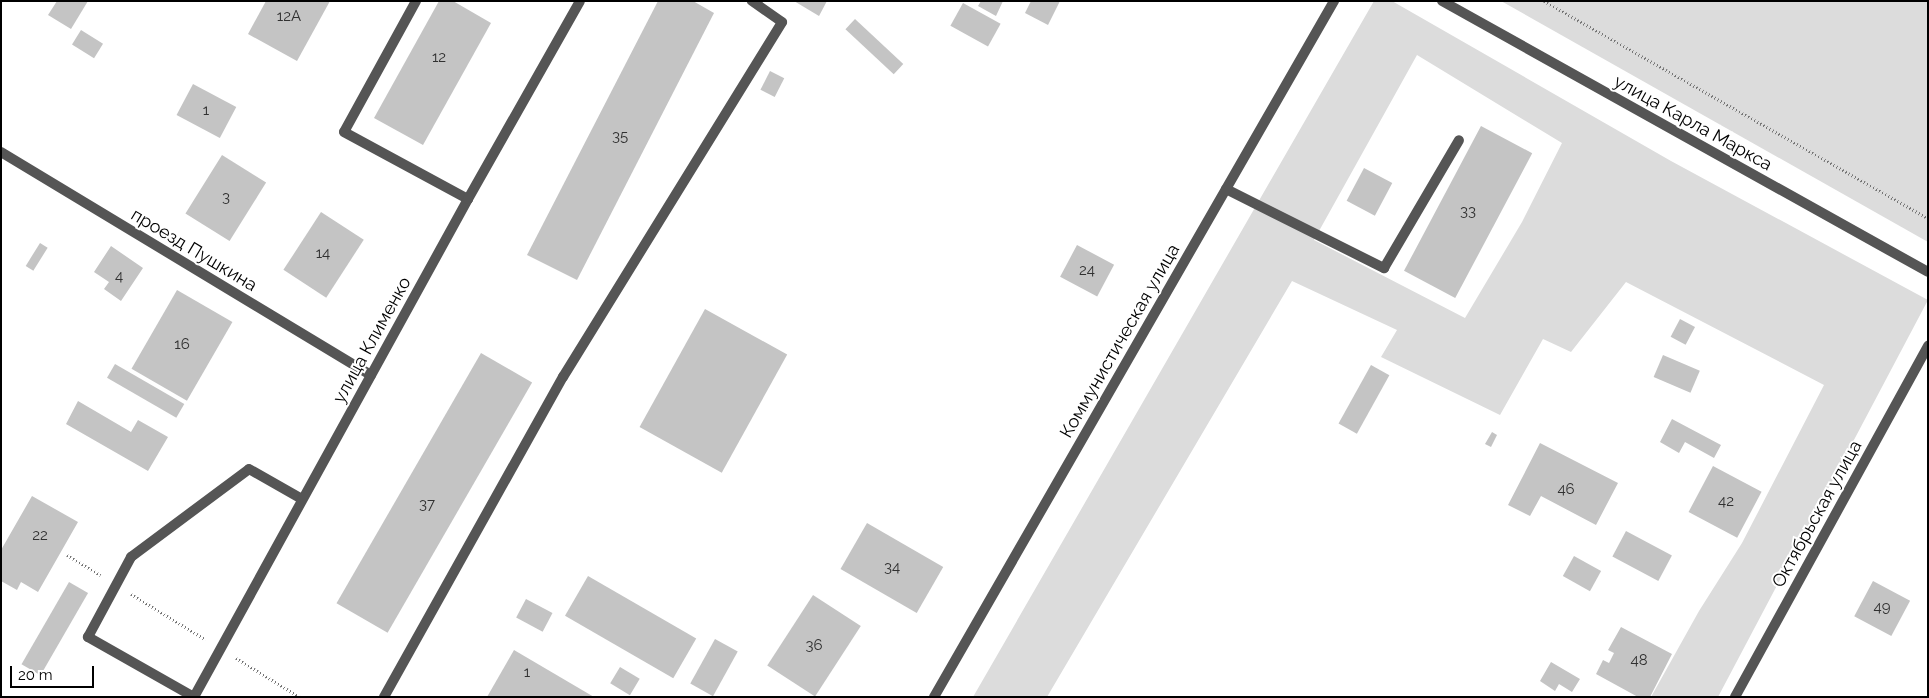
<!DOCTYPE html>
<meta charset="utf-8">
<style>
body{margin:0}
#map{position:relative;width:1929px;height:698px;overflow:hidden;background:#fff;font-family:Raleway,sans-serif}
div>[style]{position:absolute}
.green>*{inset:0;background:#dcdcdc}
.building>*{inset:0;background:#c4c4c4;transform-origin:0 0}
.path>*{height:3px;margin-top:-1.5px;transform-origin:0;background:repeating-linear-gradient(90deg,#777 0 1px,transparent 0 3.5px)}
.lane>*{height:10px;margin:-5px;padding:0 5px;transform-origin:5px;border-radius:5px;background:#555}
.street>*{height:10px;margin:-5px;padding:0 5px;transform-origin:5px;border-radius:5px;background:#555}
span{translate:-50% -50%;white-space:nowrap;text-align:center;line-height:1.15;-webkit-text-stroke:4px #fff;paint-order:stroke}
.number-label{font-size:15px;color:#313131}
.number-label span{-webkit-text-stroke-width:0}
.street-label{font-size:18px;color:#000}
.frame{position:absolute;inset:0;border:2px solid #000;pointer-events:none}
.scale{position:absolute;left:10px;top:666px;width:84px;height:22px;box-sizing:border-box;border:2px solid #000;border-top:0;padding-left:6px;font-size:15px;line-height:18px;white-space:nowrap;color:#000;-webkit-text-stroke:4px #fff;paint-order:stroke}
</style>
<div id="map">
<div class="green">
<div style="clip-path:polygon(evenodd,1374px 1px,1392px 1px,1671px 161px,1928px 300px,1718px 697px,1651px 697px,1699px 611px,1742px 543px,1824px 385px,1626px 282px,1571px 352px,1543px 339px,1500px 415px,1381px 357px,1397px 330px,1292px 281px,1047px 697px,973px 697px,1374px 1px,1417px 55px,1562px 143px,1522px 222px,1465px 318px,1314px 240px,1417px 55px)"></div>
<div style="clip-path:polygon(1501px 1px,1928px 1px,1928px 242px)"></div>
</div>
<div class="building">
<div style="clip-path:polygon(57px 1px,88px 1px,71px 29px,48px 15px)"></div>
<div style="clip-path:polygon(266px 1px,330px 1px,297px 61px,248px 34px)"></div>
<div style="clip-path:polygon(439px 1px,453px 1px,491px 23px,423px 145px,374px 118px)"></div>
<div style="clip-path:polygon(658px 1px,693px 1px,714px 13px,577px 280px,527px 255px)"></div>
<div style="clip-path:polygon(794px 1px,827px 1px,819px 16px)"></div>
<div style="clip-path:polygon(981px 1px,1003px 1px,996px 16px,978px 6px)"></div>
<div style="clip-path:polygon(1031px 1px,1060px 1px,1048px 25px,1025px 13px)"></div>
<div style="left:963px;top:3px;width:43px;height:26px;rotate:29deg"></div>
<div style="left:855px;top:19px;width:66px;height:14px;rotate:43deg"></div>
<div style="left:81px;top:30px;width:26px;height:17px;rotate:32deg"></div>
<div style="left:770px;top:71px;width:16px;height:21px;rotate:27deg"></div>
<div style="left:193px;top:84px;width:49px;height:35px;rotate:28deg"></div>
<div style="left:1481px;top:126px;width:58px;height:164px;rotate:28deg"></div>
<div style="left:222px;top:155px;width:52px;height:69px;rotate:32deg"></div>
<div style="left:1364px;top:168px;width:32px;height:37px;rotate:28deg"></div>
<div style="left:321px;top:212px;width:51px;height:69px;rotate:33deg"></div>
<div style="left:40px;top:243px;width:9px;height:27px;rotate:32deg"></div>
<div style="left:1077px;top:245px;width:42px;height:36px;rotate:28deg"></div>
<div style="clip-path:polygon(111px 246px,143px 268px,121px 301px,104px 289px,109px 282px,94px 272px)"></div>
<div style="left:177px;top:290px;width:64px;height:91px;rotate:30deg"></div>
<div style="left:705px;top:309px;width:94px;height:135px;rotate:29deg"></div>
<div style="left:1680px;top:319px;width:17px;height:20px;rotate:28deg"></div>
<div style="left:481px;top:353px;width:59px;height:289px;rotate:30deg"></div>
<div style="left:1663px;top:355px;width:40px;height:24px;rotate:23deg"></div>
<div style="left:115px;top:364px;width:80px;height:16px;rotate:30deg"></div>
<div style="left:1371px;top:365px;width:21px;height:67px;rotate:29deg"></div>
<div style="clip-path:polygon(78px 401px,131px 432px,138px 420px,168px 437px,148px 471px,66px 424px)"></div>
<div style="clip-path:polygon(1672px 419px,1721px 445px,1714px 458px,1685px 442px,1679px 453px,1660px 442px)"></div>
<div style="clip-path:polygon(1492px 432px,1497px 435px,1491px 447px,1485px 444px)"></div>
<div style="clip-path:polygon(1540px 443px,1618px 483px,1596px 525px,1541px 496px,1530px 516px,1508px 505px)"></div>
<div style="left:1713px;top:466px;width:55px;height:52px;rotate:28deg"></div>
<div style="clip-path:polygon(32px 496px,78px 522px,38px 592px,21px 582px,17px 590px,1px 581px,1px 550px)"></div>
<div style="left:867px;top:523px;width:88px;height:53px;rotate:30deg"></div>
<div style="left:1626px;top:531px;width:52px;height:29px;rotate:28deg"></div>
<div style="left:1574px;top:556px;width:31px;height:23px;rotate:29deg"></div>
<div style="left:588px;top:576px;width:125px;height:46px;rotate:30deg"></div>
<div style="left:1873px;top:581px;width:42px;height:40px;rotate:28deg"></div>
<div style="left:69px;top:582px;width:22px;height:95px;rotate:30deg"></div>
<div style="left:813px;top:595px;width:57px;height:84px;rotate:33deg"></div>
<div style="left:526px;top:599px;width:30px;height:21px;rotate:28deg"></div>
<div style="clip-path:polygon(1621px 627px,1672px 654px,1650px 697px,1638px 697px,1596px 674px,1603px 660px,1609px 663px,1614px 653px,1608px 650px)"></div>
<div style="left:715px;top:639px;width:26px;height:51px;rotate:29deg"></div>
<div style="clip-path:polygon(514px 650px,594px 697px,487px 697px)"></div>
<div style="clip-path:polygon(1551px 662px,1580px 679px,1572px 692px,1559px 684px,1555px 691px,1540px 681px)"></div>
<div style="left:620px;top:667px;width:23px;height:19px;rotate:31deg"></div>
</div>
<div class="path">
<div style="left:1544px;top:1px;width:441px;rotate:29.5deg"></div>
<div style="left:67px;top:555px;width:39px;rotate:31deg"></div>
<div style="left:131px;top:594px;width:87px;rotate:31.3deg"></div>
<div style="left:236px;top:658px;width:75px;rotate:31.4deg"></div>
</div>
<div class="lane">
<div style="left:416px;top:1px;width:149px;rotate:118.8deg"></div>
<div style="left:344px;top:132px;width:141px;rotate:28.4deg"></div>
<div style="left:1226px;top:189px;width:177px;rotate:26.6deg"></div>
<div style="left:1384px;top:268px;width:148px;rotate:-59.6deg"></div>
<div style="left:194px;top:697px;width:122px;rotate:-150.5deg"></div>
<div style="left:88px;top:637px;width:91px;rotate:-61.7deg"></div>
<div style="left:131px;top:557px;width:147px;rotate:-36.7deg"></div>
<div style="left:249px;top:469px;width:61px;rotate:29.5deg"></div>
<div style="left:384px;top:697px;width:367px;rotate:-60.8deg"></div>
<div style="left:563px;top:377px;width:417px;rotate:-58.3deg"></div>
<div style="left:782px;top:22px;width:37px;rotate:-145deg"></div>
</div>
<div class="street">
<div style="left:1442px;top:1px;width:556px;rotate:29.14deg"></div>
<div style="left:1px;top:152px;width:432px;rotate:31.1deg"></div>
<div style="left:194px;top:697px;width:568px;rotate:-61.18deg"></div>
<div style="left:468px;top:199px;width:227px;rotate:-60.5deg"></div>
<div style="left:934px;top:697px;width:803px;rotate:-60.11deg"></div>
<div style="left:1735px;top:697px;width:401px;rotate:-61.2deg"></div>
</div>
<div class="number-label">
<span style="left:289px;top:17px">12А</span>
<span style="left:439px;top:58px">12</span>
<span style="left:206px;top:111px">1</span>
<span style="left:620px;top:137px">35</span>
<span style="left:226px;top:198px">3</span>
<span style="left:1468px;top:212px">33</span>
<span style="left:323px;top:254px">14</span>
<span style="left:1087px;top:271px">24</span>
<span style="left:119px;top:277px">4</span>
<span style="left:182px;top:345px">16</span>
<span style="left:1566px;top:490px">46</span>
<span style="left:1726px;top:502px">42</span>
<span style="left:427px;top:505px">37</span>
<span style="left:40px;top:536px">22</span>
<span style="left:892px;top:568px">34</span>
<span style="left:1882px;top:608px">49</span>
<span style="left:814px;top:646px">36</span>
<span style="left:1639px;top:661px">48</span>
<span style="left:527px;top:673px">1</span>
</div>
<div class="street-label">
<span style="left:1693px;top:123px;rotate:29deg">улица Карла Маркса</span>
<span style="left:194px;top:250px;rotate:31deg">проезд Пушкина</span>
<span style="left:372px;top:340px;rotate:-61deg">улица Клименко</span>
<span style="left:1120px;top:341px;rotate:-60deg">Коммунистическая улица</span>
<span style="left:1817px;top:514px;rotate:-61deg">Октябрьская улица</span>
</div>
<div class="frame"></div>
<div class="scale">20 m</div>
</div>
